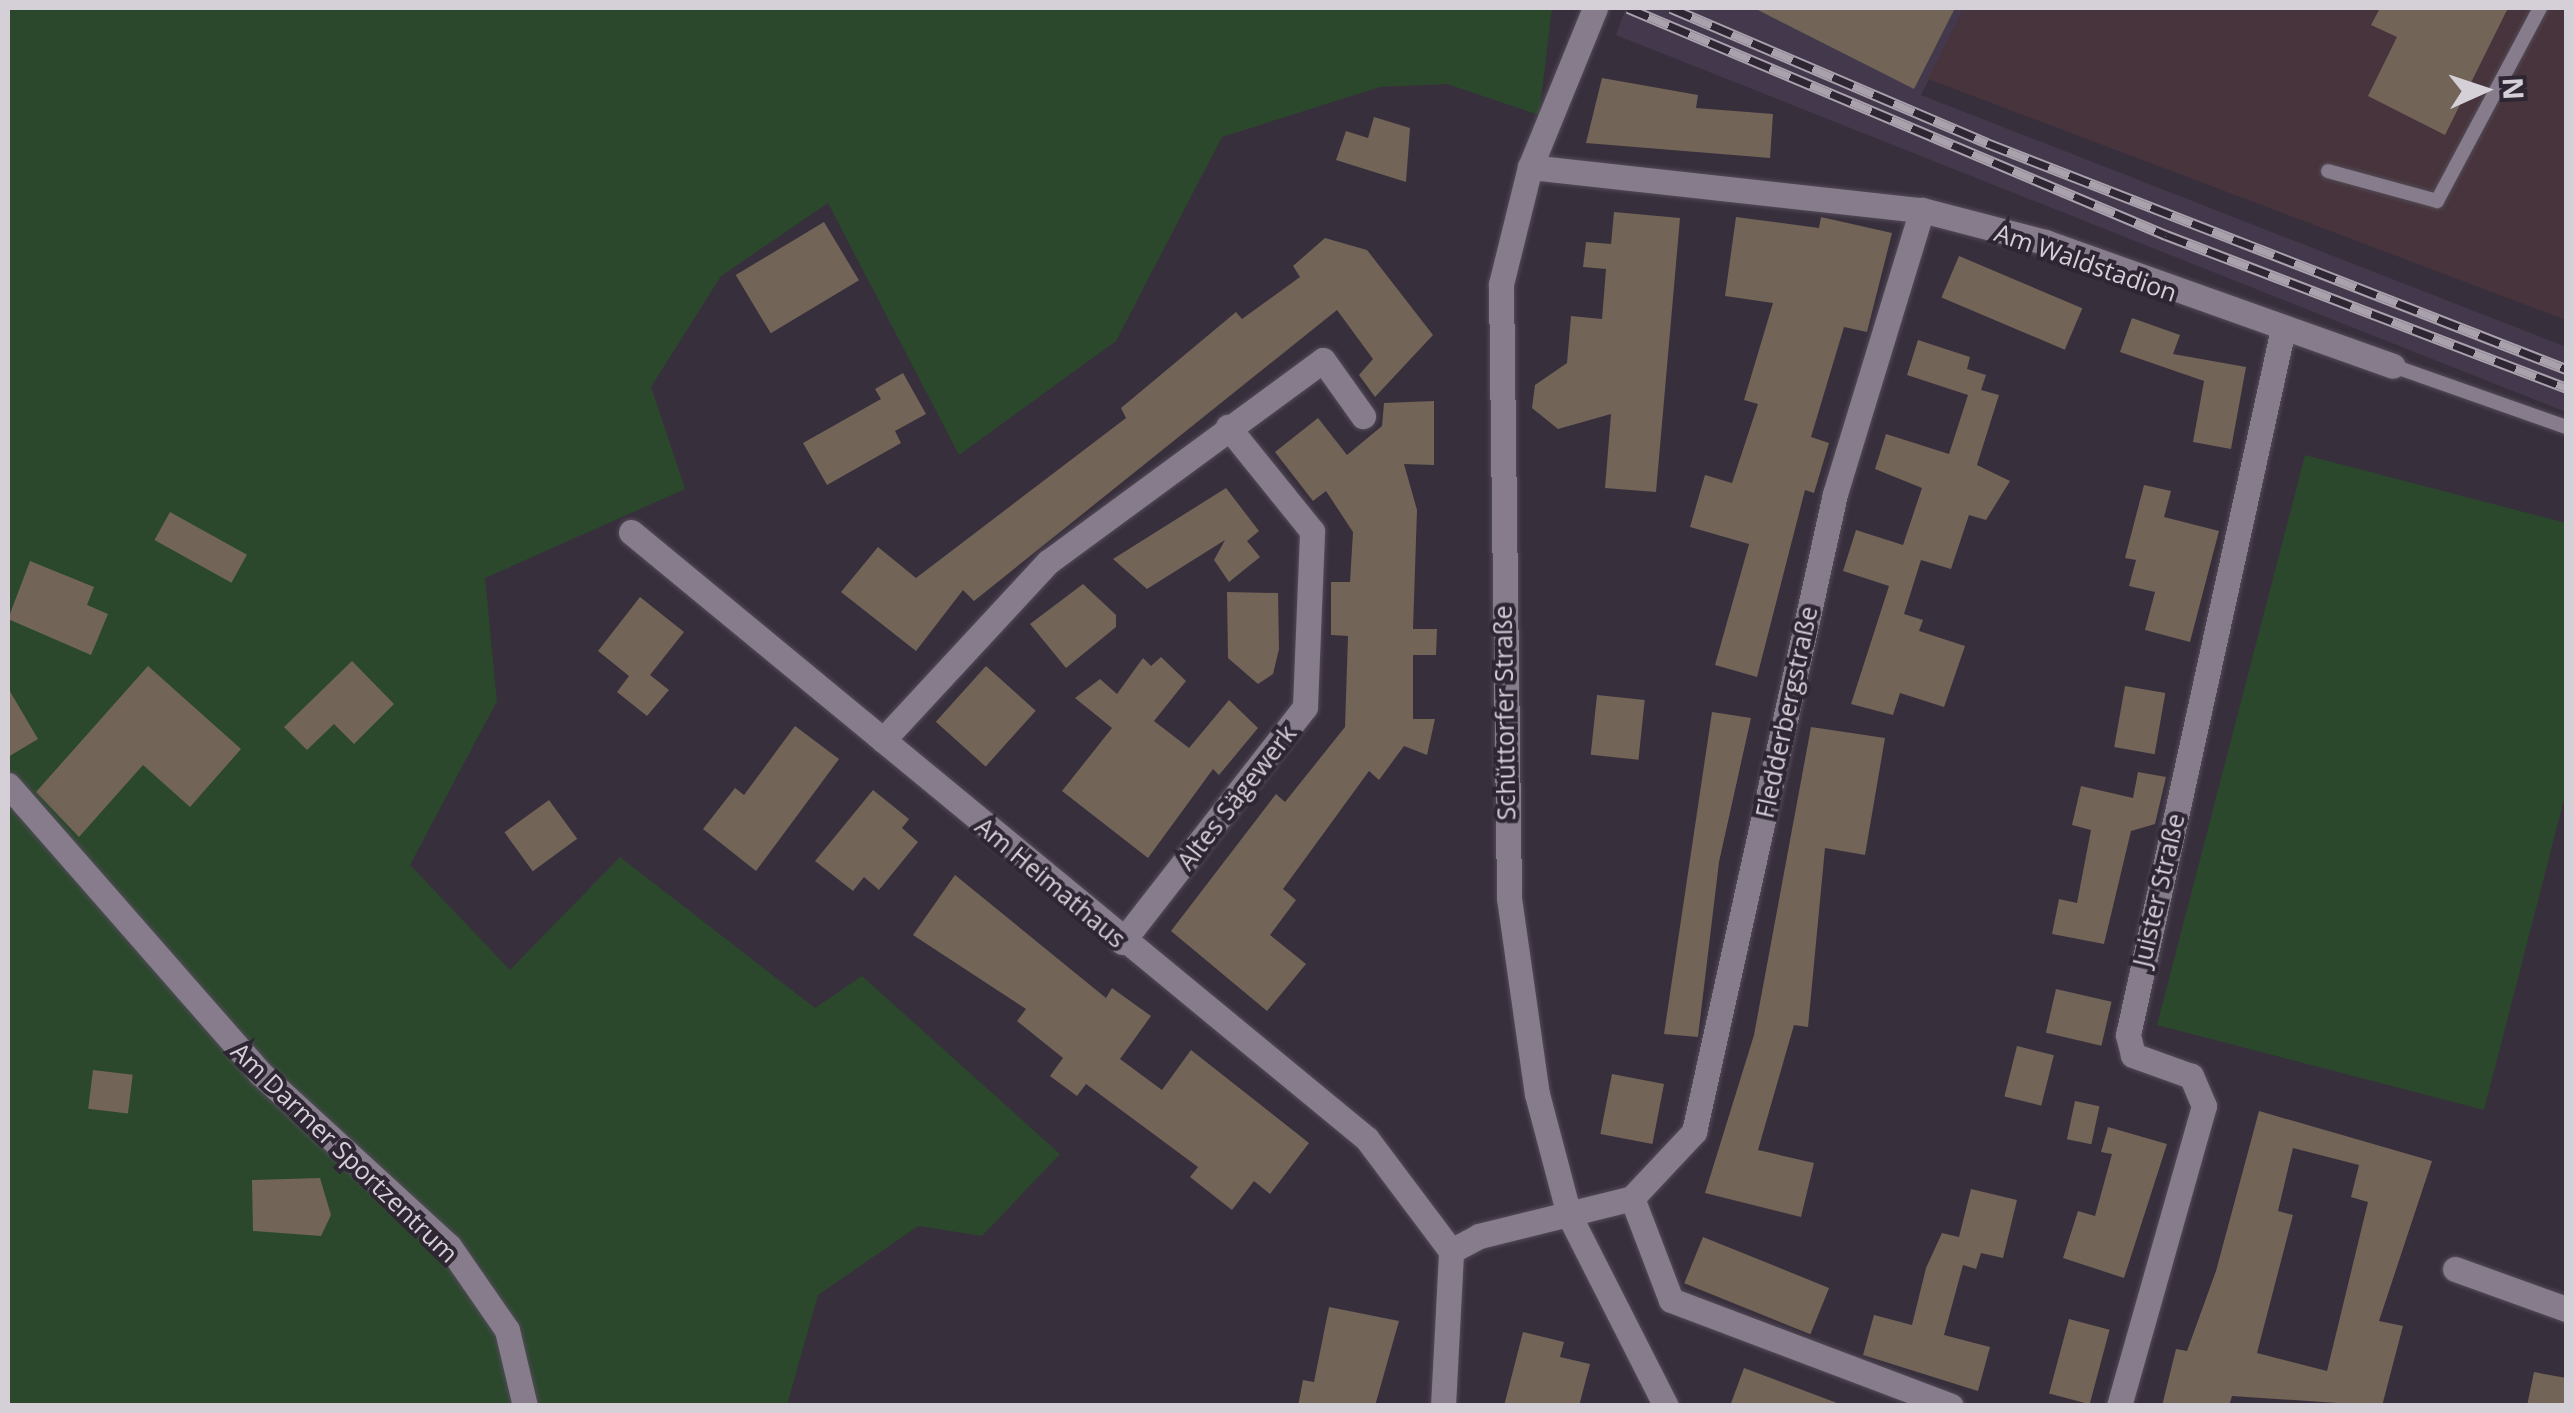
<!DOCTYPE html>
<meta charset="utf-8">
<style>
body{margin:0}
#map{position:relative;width:2574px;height:1413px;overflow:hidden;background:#382f3d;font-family:"Open Sans",sans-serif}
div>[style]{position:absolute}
.built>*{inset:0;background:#44394c}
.industrial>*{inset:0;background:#48343c}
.green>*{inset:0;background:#2b482d}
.building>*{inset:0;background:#726457;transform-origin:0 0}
.roads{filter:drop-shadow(0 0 2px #524b56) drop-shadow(0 0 2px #524b56)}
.service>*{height:14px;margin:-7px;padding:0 7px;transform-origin:7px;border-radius:7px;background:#867c8c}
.minor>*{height:25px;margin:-12.5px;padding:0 12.5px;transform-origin:12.5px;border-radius:12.5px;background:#867c8c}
.secondary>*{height:25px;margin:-12.5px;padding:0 12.5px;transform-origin:12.5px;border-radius:12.5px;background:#867c8c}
.rail>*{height:11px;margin-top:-5.5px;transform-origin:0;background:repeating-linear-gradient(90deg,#2e2633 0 22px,#a9a2ad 0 44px);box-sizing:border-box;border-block:2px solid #a9a2ad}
span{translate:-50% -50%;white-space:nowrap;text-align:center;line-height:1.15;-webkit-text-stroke:8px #2e2633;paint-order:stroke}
.street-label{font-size:25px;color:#d5cfd8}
.frame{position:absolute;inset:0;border:10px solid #d5cfd8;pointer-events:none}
.north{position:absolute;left:2434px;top:40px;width:100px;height:100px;-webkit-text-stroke:8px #2e2633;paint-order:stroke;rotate:87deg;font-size:28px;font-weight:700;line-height:40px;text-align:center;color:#d5cfd8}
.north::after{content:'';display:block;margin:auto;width:35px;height:45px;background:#d5cfd8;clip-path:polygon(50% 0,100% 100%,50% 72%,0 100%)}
</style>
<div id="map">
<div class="built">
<div style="clip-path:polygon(1626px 8px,1964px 8px,1921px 95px,2566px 347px,2566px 412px,1616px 35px)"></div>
</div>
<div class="industrial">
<div style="clip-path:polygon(1964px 8px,2566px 8px,2566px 320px,1928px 79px)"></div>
</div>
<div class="green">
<div style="clip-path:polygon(8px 8px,1552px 8px,1539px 115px,1447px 84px,1380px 87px,1222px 137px,1116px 341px,959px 455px,828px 203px,721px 276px,651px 387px,685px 489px,485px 578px,497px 701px,410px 865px,510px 970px,620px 857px,815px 1008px,862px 976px,1060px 1154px,982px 1236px,918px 1226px,818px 1295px,787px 1405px,8px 1406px)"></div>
<div style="clip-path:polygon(2305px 455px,2566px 523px,2566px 792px,2484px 1110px,2157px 1025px)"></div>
</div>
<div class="building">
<div style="clip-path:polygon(1754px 8px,1955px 8px,1914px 89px)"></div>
<div style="clip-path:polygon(2380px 8px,2508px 8px,2445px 135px,2368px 96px,2397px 37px,2371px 25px)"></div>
<div style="clip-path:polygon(1602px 78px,1698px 95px,1696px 108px,1773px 114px,1770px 158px,1586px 143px)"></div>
<div style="clip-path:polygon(1374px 117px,1410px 128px,1406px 182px,1336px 160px,1346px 131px,1368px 138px)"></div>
<div style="clip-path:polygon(1614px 212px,1680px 218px,1656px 492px,1605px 488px,1611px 414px,1558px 429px,1532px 408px,1535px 385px,1567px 363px,1571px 316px,1602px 319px,1606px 269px,1583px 267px,1586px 242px,1611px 244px)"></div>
<div style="clip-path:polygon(1736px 217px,1819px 228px,1821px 217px,1892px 233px,1867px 332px,1844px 327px,1811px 437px,1829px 443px,1814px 493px,1805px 490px,1757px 677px,1715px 665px,1749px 544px,1690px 527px,1705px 475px,1732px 483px,1758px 404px,1744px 400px,1773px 303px,1725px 296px)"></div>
<div style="left:824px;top:222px;width:68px;height:103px;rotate:59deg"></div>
<div style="clip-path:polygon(1325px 238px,1367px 250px,1433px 335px,1375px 397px,1359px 375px,1373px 359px,1337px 310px,974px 601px,963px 590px,916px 651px,841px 592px,878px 547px,916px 578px,1126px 418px,1121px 408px,1236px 312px,1242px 319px,1300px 277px,1293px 266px)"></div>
<div style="left:1959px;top:256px;width:134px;height:45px;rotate:23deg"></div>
<div style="clip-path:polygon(2132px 318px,2180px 335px,2173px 354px,2246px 367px,2231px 449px,2193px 442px,2204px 381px,2120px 352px)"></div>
<div style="clip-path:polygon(1918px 340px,1970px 357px,1967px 369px,1986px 375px,1981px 390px,1999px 395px,1977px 465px,2010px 481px,1986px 520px,1969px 515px,1951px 569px,1921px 560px,1904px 614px,1923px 620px,1919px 631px,1965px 646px,1944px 707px,1900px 693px,1893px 715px,1851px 704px,1889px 586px,1843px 571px,1856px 530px,1903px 545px,1922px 488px,1875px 469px,1886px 434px,1949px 454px,1968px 395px,1907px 375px)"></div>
<div style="clip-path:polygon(903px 373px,926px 414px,895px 431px,901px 443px,827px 485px,803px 443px,881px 399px,875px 389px)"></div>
<div style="clip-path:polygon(1434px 401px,1434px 465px,1404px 464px,1417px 510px,1413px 629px,1437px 629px,1436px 655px,1413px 655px,1413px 719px,1435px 719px,1427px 755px,1404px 746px,1379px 780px,1369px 771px,1283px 889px,1296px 900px,1270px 935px,1306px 964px,1267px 1011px,1171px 931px,1276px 794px,1285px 802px,1345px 727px,1348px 636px,1331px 635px,1331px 582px,1350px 582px,1353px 532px,1326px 491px,1313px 501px,1275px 452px,1318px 418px,1347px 455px,1382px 426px,1384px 403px)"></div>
<div style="clip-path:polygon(2144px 485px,2171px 491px,2164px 517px,2219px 531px,2190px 642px,2145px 630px,2155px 592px,2129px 586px,2136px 560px,2125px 558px)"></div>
<div style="clip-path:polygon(1226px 488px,1259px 531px,1247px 541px,1260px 557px,1229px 582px,1214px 560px,1225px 540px,1147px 589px,1113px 559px)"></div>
<div style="left:170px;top:512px;width:88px;height:32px;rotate:29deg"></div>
<div style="clip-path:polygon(30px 561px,94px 587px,87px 605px,108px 614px,91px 655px,8px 619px)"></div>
<div style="clip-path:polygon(1083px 584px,1116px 615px,1116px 627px,1066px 668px,1030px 624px)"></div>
<div style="clip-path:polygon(1227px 592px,1278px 593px,1279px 649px,1273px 674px,1258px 684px,1228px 658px)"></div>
<div style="clip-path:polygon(640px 597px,684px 632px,650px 675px,669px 690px,647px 716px,617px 692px,629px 676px,598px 651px)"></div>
<div style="clip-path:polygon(1161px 657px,1186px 681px,1154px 721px,1189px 748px,1229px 700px,1258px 728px,1219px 775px,1213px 769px,1148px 858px,1062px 791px,1112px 728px,1075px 698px,1100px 679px,1117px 694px,1143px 658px,1151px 666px)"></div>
<div style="clip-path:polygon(352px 661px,394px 704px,354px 744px,334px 724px,307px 750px,284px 727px)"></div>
<div style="clip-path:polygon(148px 666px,241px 749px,190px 807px,143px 765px,79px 837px,36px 792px)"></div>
<div style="left:986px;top:666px;width:67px;height:75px;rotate:42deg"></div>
<div style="left:2125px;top:686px;width:41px;height:62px;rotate:10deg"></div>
<div style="clip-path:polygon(8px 688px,38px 739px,8px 757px)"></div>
<div style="left:1597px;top:695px;width:48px;height:60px;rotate:6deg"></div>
<div style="clip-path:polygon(1712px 712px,1751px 718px,1719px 862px,1698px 1037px,1664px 1034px)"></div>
<div style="clip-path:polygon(795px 726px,839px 759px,756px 871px,703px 829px,735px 788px,744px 795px)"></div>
<div style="clip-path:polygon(1811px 727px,1885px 738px,1865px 855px,1825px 848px,1808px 1027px,1794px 1025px,1758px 1150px,1814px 1163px,1801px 1217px,1705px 1193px,1754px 1035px)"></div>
<div style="clip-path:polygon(2138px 772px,2166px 777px,2155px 824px,2131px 831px,2104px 944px,2052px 934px,2059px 899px,2077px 903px,2091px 830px,2072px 825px,2081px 786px,2133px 798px)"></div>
<div style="clip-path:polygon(873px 790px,909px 819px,902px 828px,918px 842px,879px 890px,864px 877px,853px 891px,815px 861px)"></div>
<div style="left:549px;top:800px;width:48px;height:55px;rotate:54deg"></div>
<div style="clip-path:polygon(955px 875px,1106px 998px,1112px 988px,1151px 1016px,1120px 1059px,1162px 1090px,1191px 1050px,1309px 1143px,1270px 1194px,1254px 1181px,1232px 1210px,1190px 1177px,1198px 1167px,1086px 1084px,1077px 1096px,1050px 1076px,1063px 1058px,1017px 1021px,1026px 1009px,913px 935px)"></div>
<div style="left:2056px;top:989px;width:57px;height:45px;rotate:13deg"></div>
<div style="left:2017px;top:1046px;width:38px;height:52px;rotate:14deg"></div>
<div style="left:93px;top:1070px;width:40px;height:39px;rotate:7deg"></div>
<div style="left:1612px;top:1074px;width:53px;height:61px;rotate:11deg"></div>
<div style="left:2075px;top:1101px;width:25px;height:39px;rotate:12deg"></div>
<div style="clip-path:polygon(evenodd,2259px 1111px,2432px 1161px,2379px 1321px,2403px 1326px,2382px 1406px,2232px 1396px,2229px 1406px,2162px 1406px,2176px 1349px,2187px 1351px,2216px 1271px,2259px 1111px,2293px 1148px,2359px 1165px,2351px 1197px,2368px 1202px,2327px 1371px,2257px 1353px,2293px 1215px,2278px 1211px,2293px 1148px)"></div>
<div style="clip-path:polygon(2108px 1127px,2167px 1144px,2124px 1278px,2063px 1258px,2078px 1211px,2095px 1216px,2112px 1154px,2101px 1152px)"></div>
<div style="clip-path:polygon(320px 1178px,331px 1215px,321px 1236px,253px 1231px,252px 1180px)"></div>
<div style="clip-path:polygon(1971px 1189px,2017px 1200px,2003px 1258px,1981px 1253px,1976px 1269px,1963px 1265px,1944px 1335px,1990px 1347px,1978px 1391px,1863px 1355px,1874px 1315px,1912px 1325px,1926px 1268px,1942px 1233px,1959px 1237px)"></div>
<div style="left:1703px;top:1237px;width:136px;height:50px;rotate:22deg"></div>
<div style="clip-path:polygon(1329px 1307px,1399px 1321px,1375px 1406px,1298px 1406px,1303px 1380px,1314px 1382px)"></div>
<div style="left:2069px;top:1319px;width:42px;height:77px;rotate:15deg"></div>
<div style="clip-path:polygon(1523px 1332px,1564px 1342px,1560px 1357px,1590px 1364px,1579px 1406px,1504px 1406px)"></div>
<div style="clip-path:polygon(1744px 1368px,1837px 1403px,1836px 1406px,1730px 1406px)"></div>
<div style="clip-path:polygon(2534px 1372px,2566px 1378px,2566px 1406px,2527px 1406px)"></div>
</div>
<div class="roads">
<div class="service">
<div style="left:2328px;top:171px;width:113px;rotate:15.4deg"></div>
<div style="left:2437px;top:201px;width:219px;rotate:-61.9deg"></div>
<div style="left:2393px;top:366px;width:183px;rotate:19.4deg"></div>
</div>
<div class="minor">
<div style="left:1530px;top:167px;width:394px;rotate:6.3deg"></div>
<div style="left:1922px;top:210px;width:127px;rotate:14.6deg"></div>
<div style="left:2045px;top:242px;width:369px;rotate:19.6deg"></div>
<div style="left:631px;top:532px;width:954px;rotate:39.51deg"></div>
<div style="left:1367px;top:1139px;width:140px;rotate:53.1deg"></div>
<div style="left:883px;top:740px;width:243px;rotate:-47.2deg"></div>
<div style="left:1048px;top:562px;width:341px;rotate:-36.3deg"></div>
<div style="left:1323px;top:360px;width:69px;rotate:54.5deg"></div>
<div style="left:8px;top:785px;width:383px;rotate:48.8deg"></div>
<div style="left:260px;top:1073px;width:256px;rotate:42.5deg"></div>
<div style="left:449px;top:1246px;width:102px;rotate:55.4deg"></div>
<div style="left:507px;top:1330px;width:78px;rotate:76.7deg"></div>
<div style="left:1122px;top:942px;width:298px;rotate:-52.1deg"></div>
<div style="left:1305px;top:707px;width:176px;rotate:-87.7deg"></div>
<div style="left:1312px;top:531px;width:134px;rotate:-128.9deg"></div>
<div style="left:1632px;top:1198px;width:109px;rotate:69.1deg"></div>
<div style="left:1671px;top:1300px;width:299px;rotate:20.7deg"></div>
<div style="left:2455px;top:1269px;width:118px;rotate:19.8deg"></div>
<div style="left:1443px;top:1406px;width:155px;rotate:-87deg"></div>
<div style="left:1451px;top:1251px;width:32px;rotate:-28deg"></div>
<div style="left:1479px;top:1236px;width:158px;rotate:-13.9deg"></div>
<div style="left:1632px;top:1198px;width:91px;rotate:-46.8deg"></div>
<div style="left:1694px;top:1132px;width:653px;rotate:-77.54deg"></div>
<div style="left:1835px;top:494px;width:297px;rotate:-73deg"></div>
<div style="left:2119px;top:1406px;width:312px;rotate:-74.2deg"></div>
<div style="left:2204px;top:1106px;width:33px;rotate:-113deg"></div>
<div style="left:2191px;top:1076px;width:62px;rotate:-160.1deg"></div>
<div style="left:2133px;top:1055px;width:21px;rotate:-104deg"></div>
<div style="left:2128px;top:1035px;width:723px;rotate:-77.62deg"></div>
</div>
<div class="secondary">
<div style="left:1595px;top:8px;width:172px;rotate:112.2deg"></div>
<div style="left:1530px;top:167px;width:121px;rotate:103.9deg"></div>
<div style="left:1501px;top:284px;width:614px;rotate:89.25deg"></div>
<div style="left:1509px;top:898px;width:198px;rotate:81.9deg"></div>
<div style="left:1537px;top:1094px;width:125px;rotate:75.2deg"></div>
<div style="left:1569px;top:1215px;width:214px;rotate:63.1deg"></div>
</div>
</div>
<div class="rail">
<div style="left:1628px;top:8px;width:584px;rotate:22.88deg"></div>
<div style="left:2166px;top:235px;width:428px;rotate:20.9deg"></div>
<div style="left:1671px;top:8px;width:344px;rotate:23.1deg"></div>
<div style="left:1987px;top:143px;width:622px;rotate:21.32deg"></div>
</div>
<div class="street-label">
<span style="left:2086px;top:262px;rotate:19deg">Am Waldstadion</span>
<span style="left:1786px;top:712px;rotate:-78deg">Fledderbergstraße</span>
<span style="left:1504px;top:713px;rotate:-91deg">Schüttorfer Straße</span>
<span style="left:1236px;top:797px;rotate:-52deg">Altes Sägewerk</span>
<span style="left:1051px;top:882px;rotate:40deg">Am Heimathaus</span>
<span style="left:2158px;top:890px;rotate:-77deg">Juister Straße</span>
<span style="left:345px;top:1152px;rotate:44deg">Am Darmer Sportzentrum</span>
</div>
<div class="frame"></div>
<div class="north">N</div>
</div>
